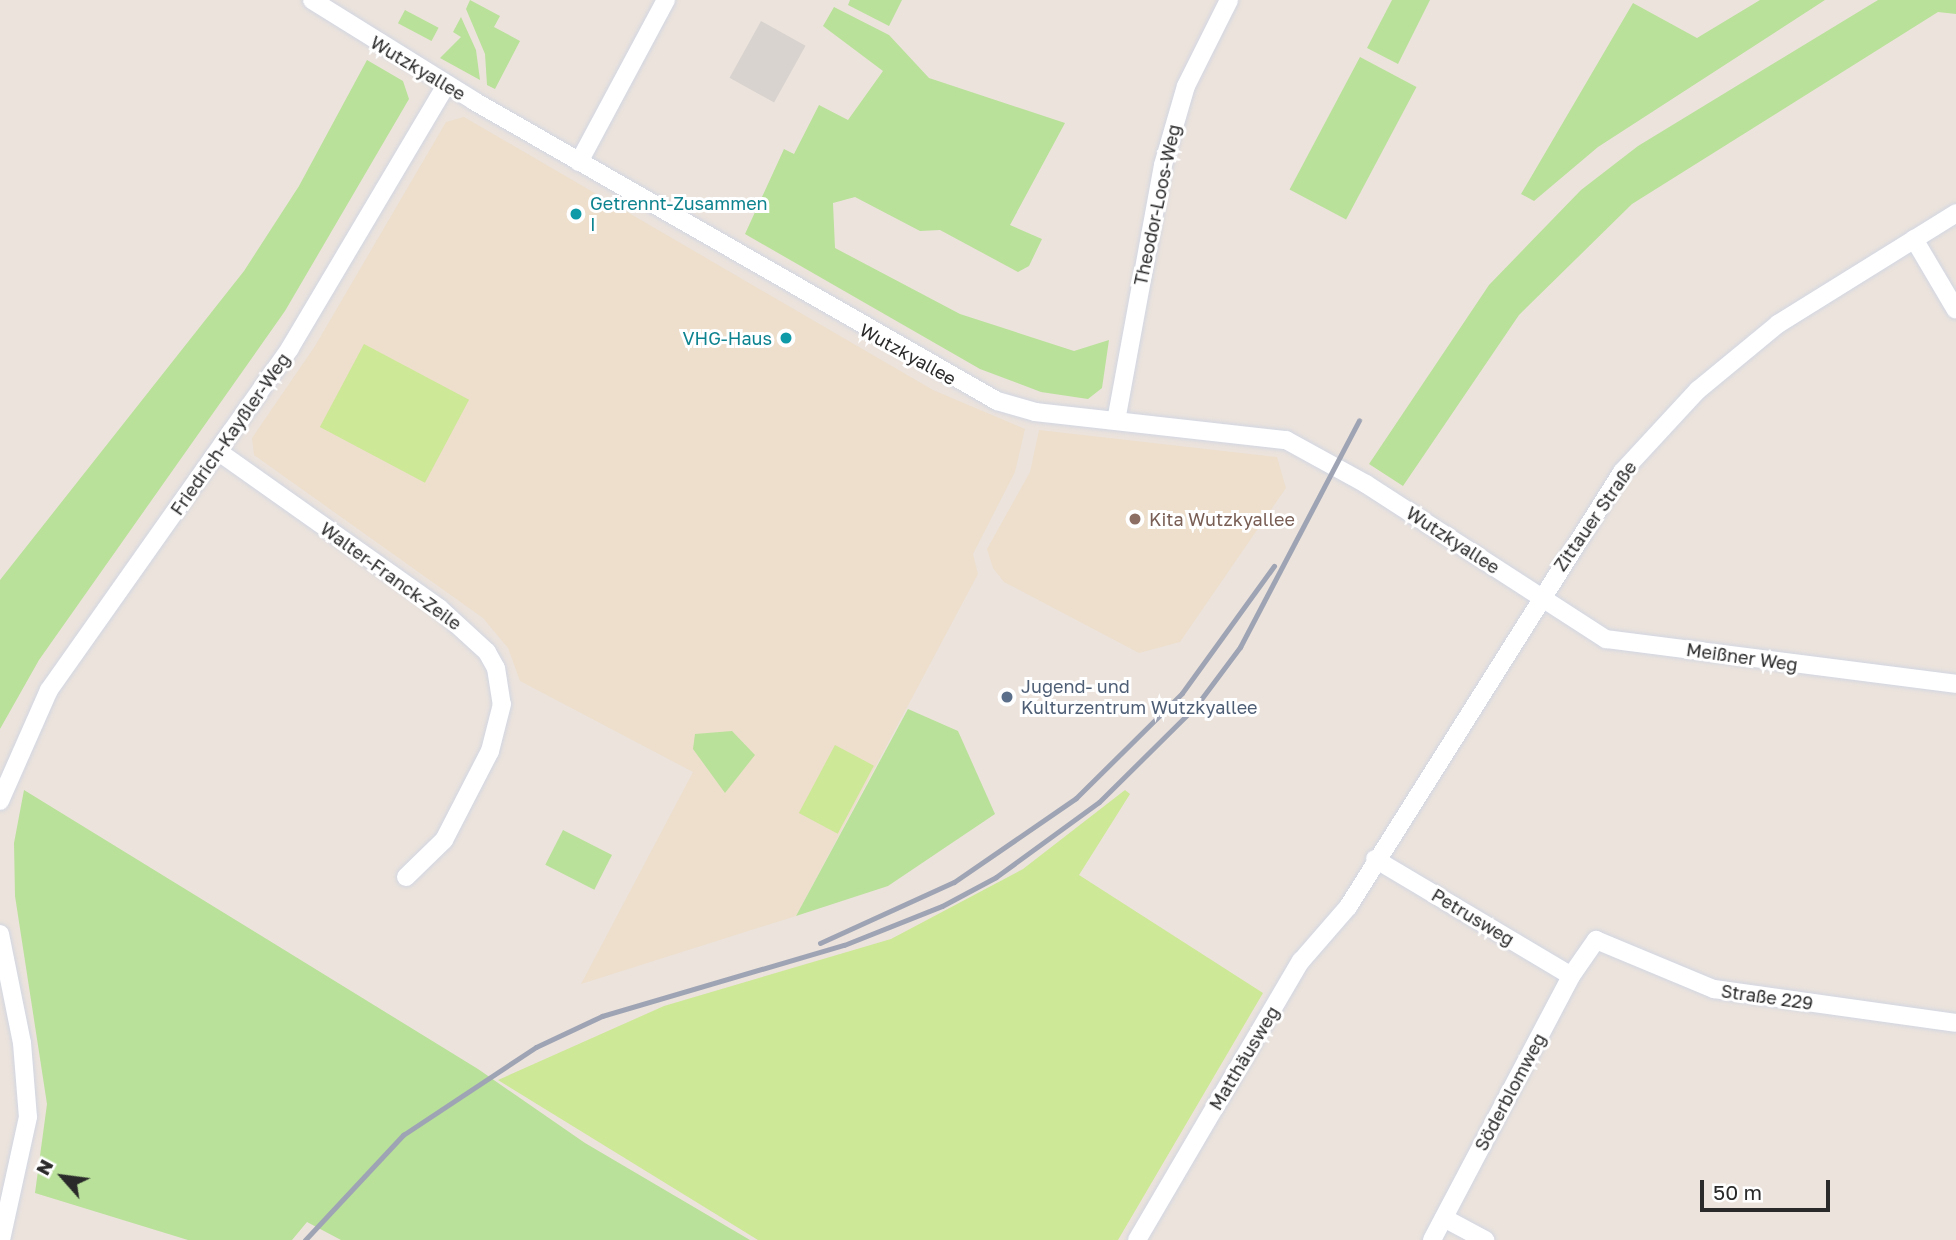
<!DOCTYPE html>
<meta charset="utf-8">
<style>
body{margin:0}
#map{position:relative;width:1956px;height:1240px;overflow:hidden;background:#ece3dc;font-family:"Golos Text",sans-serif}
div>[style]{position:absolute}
.education>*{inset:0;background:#eddfcc}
.green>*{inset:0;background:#b9e19a;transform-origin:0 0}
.pitch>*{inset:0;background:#cde896;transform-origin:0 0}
.plaza>*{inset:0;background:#d8d3cf;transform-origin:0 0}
.roads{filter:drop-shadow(0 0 2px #d1d6e2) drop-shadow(0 0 2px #d1d6e2)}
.minor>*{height:18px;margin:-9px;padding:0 9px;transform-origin:9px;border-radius:9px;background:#fff}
.rail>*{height:5px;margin:-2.5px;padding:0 2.5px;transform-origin:2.5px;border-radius:2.5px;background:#9fa4b4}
.dots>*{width:19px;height:19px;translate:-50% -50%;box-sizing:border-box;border:4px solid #fff;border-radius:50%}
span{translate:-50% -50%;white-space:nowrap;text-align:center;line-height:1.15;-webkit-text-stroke:6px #fff;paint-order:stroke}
.street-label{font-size:18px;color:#2a2a2a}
.culture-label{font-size:18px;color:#0d838f}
.left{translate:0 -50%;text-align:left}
.right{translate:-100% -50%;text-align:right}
.education-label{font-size:18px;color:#785e54}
.service-label{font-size:18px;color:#4e5e75}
.north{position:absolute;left:28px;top:1142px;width:70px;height:70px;-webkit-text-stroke:5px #fff;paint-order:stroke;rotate:298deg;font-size:19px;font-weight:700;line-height:28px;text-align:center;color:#2a2a2a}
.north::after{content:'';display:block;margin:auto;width:24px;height:32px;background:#2a2a2a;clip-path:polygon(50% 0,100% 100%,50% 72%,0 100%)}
.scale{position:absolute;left:1700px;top:1180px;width:130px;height:32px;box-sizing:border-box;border:4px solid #2a2a2a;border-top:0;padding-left:9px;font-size:21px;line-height:24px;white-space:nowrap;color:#2a2a2a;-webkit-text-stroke:5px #fff;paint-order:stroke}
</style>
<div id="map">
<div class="education">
<div style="clip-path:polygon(464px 117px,933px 390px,1025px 429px,1015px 472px,973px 554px,978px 574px,796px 916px,581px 984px,693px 772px,520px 681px,508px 648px,483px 618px,254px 455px,252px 438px,315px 346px,446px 122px)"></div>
<div style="clip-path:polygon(1039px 430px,1277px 457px,1286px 488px,1180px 642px,1139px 653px,1004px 582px,993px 568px,987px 549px,1030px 472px)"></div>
</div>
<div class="green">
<div style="clip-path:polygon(470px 0,500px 16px,494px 27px,520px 41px,495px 89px,487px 85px,485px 54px,466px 9px)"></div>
<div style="clip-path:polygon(850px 0,902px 0,889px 26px,848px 5px)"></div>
<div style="clip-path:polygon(1392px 0,1430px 0,1398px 64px,1367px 48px)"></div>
<div style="clip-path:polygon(1760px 0,1825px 0,1598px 147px,1534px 201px,1521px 194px,1633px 3px,1697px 38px)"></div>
<div style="clip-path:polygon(1878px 0,1956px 0,1956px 14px,1938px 12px,1632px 204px,1519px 315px,1403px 486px,1369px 464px,1489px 285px,1581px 190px,1638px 146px)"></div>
<div style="clip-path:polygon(834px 7px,889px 35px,929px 78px,1065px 123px,1010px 225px,1042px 239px,1029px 266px,1018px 272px,940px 230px,920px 231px,855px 197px,833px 203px,835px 248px,960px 314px,1074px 351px,1109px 340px,1102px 388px,1088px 399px,1041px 392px,980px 369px,745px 234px,784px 149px,794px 154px,819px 105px,848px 120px,883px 71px,823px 26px)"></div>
<div style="left:405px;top:10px;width:38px;height:15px;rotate:28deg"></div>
<div style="clip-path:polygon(461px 17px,476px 50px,480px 80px,440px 58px,461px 37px,453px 32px)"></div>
<div style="left:1360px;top:57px;width:64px;height:150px;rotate:28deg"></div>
<div style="clip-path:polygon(367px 60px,403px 81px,409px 99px,285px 311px,39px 660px,0 729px,0 580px,244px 271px,299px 186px)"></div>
<div style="clip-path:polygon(908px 709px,958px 731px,995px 814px,888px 886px,796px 916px)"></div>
<div style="clip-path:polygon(732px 731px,755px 755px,725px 793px,693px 749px,695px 734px)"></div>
<div style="clip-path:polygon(24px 790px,478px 1069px,585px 1143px,750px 1240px,341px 1240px,307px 1222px,292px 1240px,188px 1240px,35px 1193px,47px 1104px,15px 896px,14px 843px)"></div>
<div style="left:563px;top:830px;width:55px;height:39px;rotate:27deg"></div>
</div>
<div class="pitch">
<div style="left:364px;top:344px;width:119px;height:94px;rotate:28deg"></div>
<div style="left:835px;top:745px;width:44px;height:77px;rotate:28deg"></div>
<div style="clip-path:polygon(1125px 790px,1130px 794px,1079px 875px,1263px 993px,1118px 1240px,758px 1240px,498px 1080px,664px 1006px,891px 939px,1023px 869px)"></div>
</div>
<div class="plaza">
<div style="left:761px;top:21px;width:51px;height:65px;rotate:29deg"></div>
</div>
<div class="roads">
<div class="minor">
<div style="left:312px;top:0;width:191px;rotate:31.9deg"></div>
<div style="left:474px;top:101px;width:603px;rotate:29.84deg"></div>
<div style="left:997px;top:401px;width:40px;rotate:16deg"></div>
<div style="left:1035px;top:412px;width:253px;rotate:6.4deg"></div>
<div style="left:1286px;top:440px;width:91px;rotate:28.8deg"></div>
<div style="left:1366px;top:484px;width:286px;rotate:32.9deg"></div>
<div style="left:1606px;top:639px;width:353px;rotate:7.3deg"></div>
<div style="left:579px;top:162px;width:184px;rotate:-61.8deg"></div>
<div style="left:1914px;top:239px;width:82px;rotate:59.4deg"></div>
<div style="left:1116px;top:421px;width:260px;rotate:-79.6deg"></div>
<div style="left:1163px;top:165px;width:82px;rotate:-73.8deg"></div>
<div style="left:1186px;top:86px;width:96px;rotate:-63.4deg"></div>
<div style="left:219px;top:452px;width:270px;rotate:35.3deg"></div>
<div style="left:439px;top:608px;width:65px;rotate:42.5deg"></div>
<div style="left:487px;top:652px;width:18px;rotate:61deg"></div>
<div style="left:496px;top:668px;width:36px;rotate:81deg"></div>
<div style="left:502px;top:704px;width:49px;rotate:104.3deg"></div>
<div style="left:490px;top:751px;width:100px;rotate:117.3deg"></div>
<div style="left:444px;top:840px;width:53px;rotate:135.8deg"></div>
<div style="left:0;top:801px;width:121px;rotate:-66.2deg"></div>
<div style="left:49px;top:690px;width:418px;rotate:-54.8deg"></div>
<div style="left:290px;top:348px;width:306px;rotate:-59.3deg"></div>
<div style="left:1375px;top:859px;width:228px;rotate:30.8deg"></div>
<div style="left:0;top:934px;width:111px;rotate:78.6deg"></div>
<div style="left:22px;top:1043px;width:74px;rotate:85.4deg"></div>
<div style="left:28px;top:1117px;width:126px;rotate:102.4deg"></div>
<div style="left:1444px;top:1218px;width:47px;rotate:28.2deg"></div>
<div style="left:1137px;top:1240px;width:324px;rotate:-59.6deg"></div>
<div style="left:1301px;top:961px;width:72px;rotate:-49deg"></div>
<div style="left:1348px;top:907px;width:514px;rotate:-57.79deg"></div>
<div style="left:1622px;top:472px;width:112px;rotate:-47.2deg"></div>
<div style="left:1698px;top:390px;width:104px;rotate:-39.5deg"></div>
<div style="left:1778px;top:324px;width:210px;rotate:-31.9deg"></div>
<div style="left:1432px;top:1240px;width:298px;rotate:-62.2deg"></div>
<div style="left:1571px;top:976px;width:44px;rotate:-55.2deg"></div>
<div style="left:1596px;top:940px;width:128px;rotate:22.6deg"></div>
<div style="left:1714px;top:989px;width:244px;rotate:8deg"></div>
</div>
</div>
<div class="rail">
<div style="left:820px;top:943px;width:147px;rotate:-24.5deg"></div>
<div style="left:954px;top:882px;width:148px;rotate:-34.5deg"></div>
<div style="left:1076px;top:798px;width:149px;rotate:-44.7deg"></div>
<div style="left:1182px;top:693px;width:157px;rotate:-54.1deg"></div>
<div style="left:305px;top:1240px;width:144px;rotate:-47deg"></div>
<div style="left:403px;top:1135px;width:159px;rotate:-33.5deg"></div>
<div style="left:536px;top:1047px;width:73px;rotate:-25.2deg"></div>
<div style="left:602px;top:1016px;width:252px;rotate:-16.4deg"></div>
<div style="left:844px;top:945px;width:105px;rotate:-21.7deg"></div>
<div style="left:942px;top:906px;width:61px;rotate:-28.2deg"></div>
<div style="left:996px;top:877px;width:127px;rotate:-36.1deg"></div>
<div style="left:1099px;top:802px;width:136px;rotate:-44.7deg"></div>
<div style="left:1196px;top:706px;width:74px;rotate:-53.3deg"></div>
<div style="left:1240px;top:647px;width:256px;rotate:-62.3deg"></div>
</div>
<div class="dots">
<div style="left:576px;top:214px;background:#0f9aa8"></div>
<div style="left:786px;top:338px;background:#0f9aa8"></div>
<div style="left:1135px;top:519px;background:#8d6e63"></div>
<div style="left:1007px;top:697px;background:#5c6f8a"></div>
</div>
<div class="street-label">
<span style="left:418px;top:68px;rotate:31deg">Wutzkyallee</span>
<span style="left:1157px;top:205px;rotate:-78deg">Theodor-Loos-Weg</span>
<span style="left:908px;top:354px;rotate:29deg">Wutzkyallee</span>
<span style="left:230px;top:434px;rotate:-55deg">Friedrich-Kayßler-Weg</span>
<span style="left:1595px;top:516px;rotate:-55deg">Zittauer Straße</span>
<span style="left:1453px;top:540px;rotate:33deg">Wutzkyallee</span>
<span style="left:391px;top:576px;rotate:36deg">Walter-Franck-Zeile</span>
<span style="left:1742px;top:657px;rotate:8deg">Meißner Weg</span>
<span style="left:1473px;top:917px;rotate:31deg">Petrusweg</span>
<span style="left:1767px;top:997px;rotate:8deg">Straße 229</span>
<span style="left:1244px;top:1058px;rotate:-59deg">Matthäusweg</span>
<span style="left:1510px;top:1092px;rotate:-62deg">Söderblomweg</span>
</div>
<div class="culture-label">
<span class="left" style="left:590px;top:214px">Getrennt-Zusammen<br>I</span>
<span class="right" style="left:772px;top:338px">VHG-Haus</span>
</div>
<div class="education-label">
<span class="left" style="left:1149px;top:519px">Kita Wutzkyallee</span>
</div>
<div class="service-label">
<span class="left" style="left:1021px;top:697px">Jugend- und<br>Kulturzentrum Wutzkyallee</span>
</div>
<div class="north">N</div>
<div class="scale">50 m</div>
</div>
